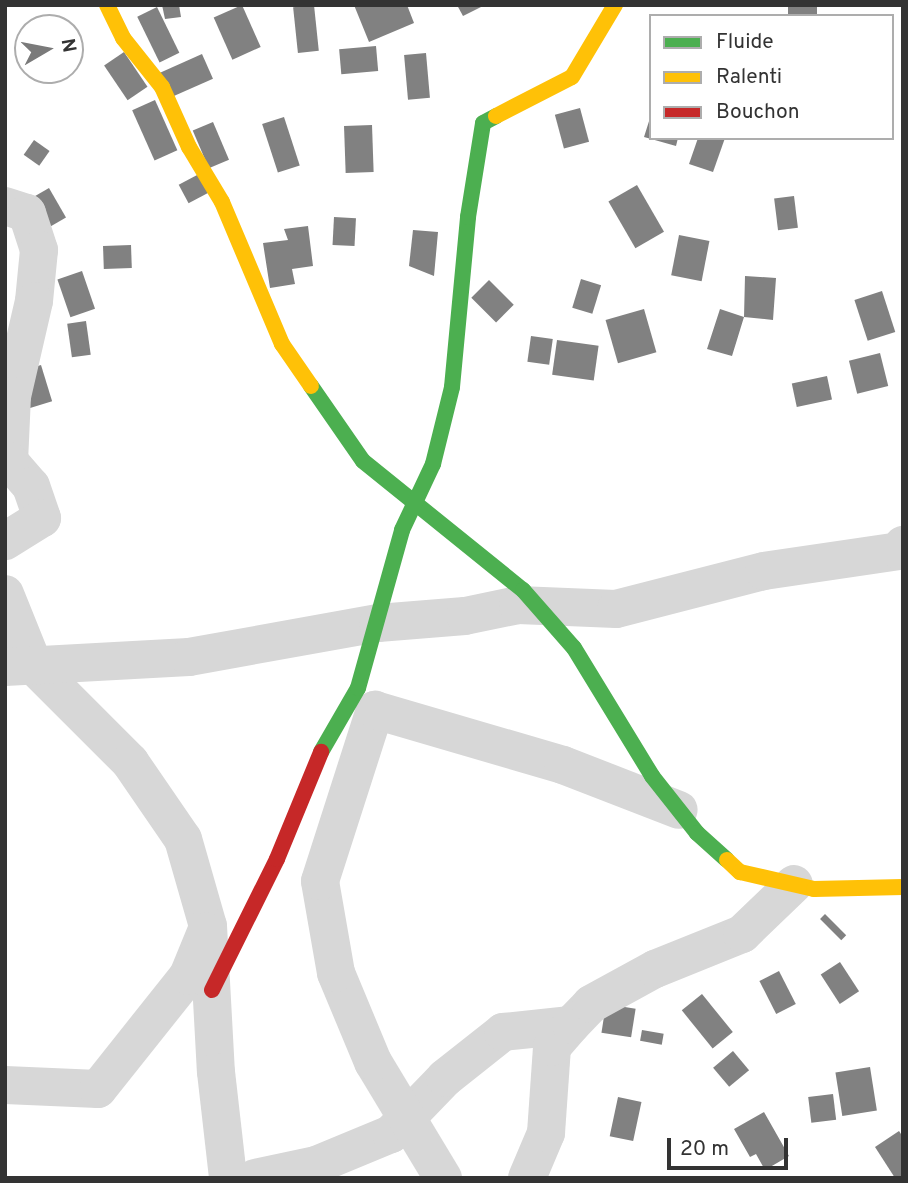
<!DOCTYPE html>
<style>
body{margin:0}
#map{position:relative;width:908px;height:1183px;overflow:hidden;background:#fff;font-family:Overpass,sans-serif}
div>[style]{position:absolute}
.building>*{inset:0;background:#818181;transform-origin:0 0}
.street>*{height:38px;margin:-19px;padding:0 19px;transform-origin:19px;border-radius:19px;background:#d7d7d7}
.fast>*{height:16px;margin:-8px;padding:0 8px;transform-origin:8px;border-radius:8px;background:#4caf50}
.slow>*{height:16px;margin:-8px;padding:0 8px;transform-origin:8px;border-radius:8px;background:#ffc107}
.jam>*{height:16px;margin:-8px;padding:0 8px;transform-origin:8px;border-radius:8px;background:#c62828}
span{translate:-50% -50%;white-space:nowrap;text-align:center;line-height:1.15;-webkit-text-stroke:7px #fff;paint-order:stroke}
.frame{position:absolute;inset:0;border:7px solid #333;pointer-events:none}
.legend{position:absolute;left:649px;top:14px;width:245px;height:126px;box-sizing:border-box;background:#fff;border:2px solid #adadad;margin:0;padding:9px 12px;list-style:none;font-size:21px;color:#333}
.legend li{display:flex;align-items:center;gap:14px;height:35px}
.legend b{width:35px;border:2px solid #adadad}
.north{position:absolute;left:14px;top:14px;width:70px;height:70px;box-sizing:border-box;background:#fff;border:2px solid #adadad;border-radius:50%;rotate:80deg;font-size:19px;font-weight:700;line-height:28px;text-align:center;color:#333}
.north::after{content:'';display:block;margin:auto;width:24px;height:32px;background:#7a7a7a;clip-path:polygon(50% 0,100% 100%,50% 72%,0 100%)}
.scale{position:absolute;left:667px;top:1138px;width:121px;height:32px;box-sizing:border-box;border:4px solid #333;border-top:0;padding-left:9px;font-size:21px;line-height:24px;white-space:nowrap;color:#333;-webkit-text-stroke:5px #fff;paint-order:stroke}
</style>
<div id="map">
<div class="building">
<div style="clip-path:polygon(162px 5px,179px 5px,181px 17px,165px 19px)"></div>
<div style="left:242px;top:5px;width:46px;height:31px;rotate:66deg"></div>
<div style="left:314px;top:5px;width:46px;height:21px;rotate:84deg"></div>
<div style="clip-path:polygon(354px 5px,407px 5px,414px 23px,369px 42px)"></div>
<div style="clip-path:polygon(457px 5px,485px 5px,463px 16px)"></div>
<div style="left:788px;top:5px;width:29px;height:11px"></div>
<div style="left:157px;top:7px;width:51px;height:22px;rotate:64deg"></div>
<div style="left:376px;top:46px;width:25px;height:37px;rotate:85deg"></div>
<div style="left:124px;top:52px;width:42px;height:24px;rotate:56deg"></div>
<div style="left:426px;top:53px;width:45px;height:22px;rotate:85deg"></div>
<div style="left:202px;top:54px;width:27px;height:49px;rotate:66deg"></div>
<div style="left:155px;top:100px;width:55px;height:25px;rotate:66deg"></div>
<div style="left:580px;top:108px;width:35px;height:26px;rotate:75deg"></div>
<div style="left:284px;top:117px;width:51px;height:23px;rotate:72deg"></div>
<div style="clip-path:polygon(650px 118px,651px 138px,678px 138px,676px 146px,644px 137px)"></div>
<div style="left:213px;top:122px;width:41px;height:22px;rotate:67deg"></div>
<div style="left:372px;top:125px;width:47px;height:28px;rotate:88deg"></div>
<div style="clip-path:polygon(698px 138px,725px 138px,713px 172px,689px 164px)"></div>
<div style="left:34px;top:140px;width:19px;height:18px;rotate:35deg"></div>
<div style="left:199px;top:174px;width:21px;height:23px;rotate:62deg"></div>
<div style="left:637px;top:185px;width:54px;height:33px;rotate:60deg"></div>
<div style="left:49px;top:188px;width:34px;height:22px;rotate:60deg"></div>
<div style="left:794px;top:196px;width:32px;height:20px;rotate:83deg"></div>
<div style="left:334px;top:217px;width:22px;height:28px;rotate:3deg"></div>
<div style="clip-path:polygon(308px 226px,313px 266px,292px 269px,295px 284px,270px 288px,263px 243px,288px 240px,284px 229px)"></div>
<div style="clip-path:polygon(413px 230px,438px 232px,434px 276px,409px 266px)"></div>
<div style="left:679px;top:235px;width:31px;height:41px;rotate:11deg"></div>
<div style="left:131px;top:245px;width:23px;height:28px;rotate:88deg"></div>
<div style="left:82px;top:271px;width:40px;height:26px;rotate:71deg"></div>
<div style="clip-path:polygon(745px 276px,776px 278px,773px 320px,744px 317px,732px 356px,707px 349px,720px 309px,744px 317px)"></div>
<div style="left:581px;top:279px;width:21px;height:30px;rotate:17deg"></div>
<div style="left:489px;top:280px;width:35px;height:25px;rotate:45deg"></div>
<div style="left:882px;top:291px;width:43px;height:29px;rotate:72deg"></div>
<div style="left:644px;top:309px;width:45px;height:40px;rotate:74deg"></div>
<div style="left:86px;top:321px;width:34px;height:19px;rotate:82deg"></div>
<div style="left:531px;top:336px;width:22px;height:26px;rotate:8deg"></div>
<div style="left:557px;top:340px;width:42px;height:35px;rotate:8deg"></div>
<div style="left:880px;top:353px;width:34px;height:32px;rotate:76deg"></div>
<div style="left:41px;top:365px;width:38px;height:23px;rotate:73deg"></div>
<div style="left:827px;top:376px;width:24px;height:36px;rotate:78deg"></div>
<div style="left:825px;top:914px;width:30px;height:7px;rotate:45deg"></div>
<div style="left:840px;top:962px;width:35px;height:23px;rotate:57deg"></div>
<div style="left:779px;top:971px;width:37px;height:22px;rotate:63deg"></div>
<div style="left:702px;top:994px;width:49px;height:26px;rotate:51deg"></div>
<div style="left:606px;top:1004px;width:30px;height:29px;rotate:9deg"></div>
<div style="left:642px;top:1030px;width:22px;height:11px;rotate:10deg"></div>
<div style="left:733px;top:1051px;width:25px;height:26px;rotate:50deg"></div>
<div style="left:870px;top:1067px;width:44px;height:35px;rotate:81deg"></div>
<div style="left:833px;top:1094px;width:26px;height:25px;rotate:83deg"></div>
<div style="left:618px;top:1097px;width:24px;height:40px;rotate:12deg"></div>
<div style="clip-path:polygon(764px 1112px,789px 1156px,765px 1170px,756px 1154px,750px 1157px,734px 1129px)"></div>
<div style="clip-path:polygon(899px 1131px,903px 1137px,903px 1178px,895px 1178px,875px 1147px)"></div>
</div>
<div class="street">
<div style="left:5px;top:206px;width:23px;rotate:18deg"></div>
<div style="left:27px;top:213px;width:39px;rotate:72deg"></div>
<div style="left:39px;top:250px;width:51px;rotate:95.6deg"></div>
<div style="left:34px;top:301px;width:98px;rotate:103deg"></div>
<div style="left:12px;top:396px;width:65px;rotate:92.6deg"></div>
<div style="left:9px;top:461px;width:33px;rotate:49deg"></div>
<div style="left:31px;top:486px;width:34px;rotate:71deg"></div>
<div style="left:42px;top:518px;width:44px;rotate:148.1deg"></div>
<div style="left:5px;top:594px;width:78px;rotate:68.1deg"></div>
<div style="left:34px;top:666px;width:136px;rotate:45deg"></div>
<div style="left:130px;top:762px;width:93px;rotate:55.5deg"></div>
<div style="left:183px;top:839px;width:91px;rotate:74deg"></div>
<div style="left:208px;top:926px;width:146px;rotate:86.9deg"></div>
<div style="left:216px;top:1072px;width:107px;rotate:83.5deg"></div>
<div style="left:5px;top:667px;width:184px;rotate:-3.1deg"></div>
<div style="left:189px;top:657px;width:192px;rotate:-10.2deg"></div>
<div style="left:378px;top:623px;width:87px;rotate:-4.6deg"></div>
<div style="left:465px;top:616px;width:54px;rotate:-11.7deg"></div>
<div style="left:518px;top:605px;width:98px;rotate:2.3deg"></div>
<div style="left:616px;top:609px;width:153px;rotate:-14.4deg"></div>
<div style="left:764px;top:571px;width:137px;rotate:-8.4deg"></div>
<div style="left:900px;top:551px;width:7px;rotate:-63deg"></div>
<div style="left:5px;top:1085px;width:93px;rotate:2.5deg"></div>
<div style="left:98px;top:1089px;width:144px;rotate:-51.5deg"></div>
<div style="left:188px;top:976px;width:48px;rotate:-67.8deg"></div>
<div style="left:255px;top:1178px;width:62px;rotate:-12deg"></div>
<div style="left:316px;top:1165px;width:81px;rotate:-22.5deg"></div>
<div style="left:391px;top:1134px;width:78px;rotate:-46deg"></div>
<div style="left:445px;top:1078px;width:74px;rotate:-38.4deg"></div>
<div style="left:503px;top:1032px;width:68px;rotate:-5.9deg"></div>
<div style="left:443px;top:1178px;width:135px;rotate:-121.1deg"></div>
<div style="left:373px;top:1062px;width:96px;rotate:-112.6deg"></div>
<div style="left:336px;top:973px;width:93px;rotate:-99.9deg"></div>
<div style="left:320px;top:881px;width:180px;rotate:-72.2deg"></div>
<div style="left:375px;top:710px;width:196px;rotate:16.3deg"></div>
<div style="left:563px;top:765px;width:124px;rotate:21.2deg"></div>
<div style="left:527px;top:1178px;width:49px;rotate:-67.1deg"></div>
<div style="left:546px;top:1133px;width:86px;rotate:-86deg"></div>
<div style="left:552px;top:1047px;width:29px;rotate:-49deg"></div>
<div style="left:571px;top:1025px;width:29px;rotate:-46deg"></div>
<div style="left:591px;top:1004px;width:73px;rotate:-28.7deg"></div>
<div style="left:655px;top:969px;width:94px;rotate:-21.9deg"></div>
<div style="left:742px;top:934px;width:72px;rotate:-43.9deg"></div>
</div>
<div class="fast">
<div style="left:311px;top:386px;width:91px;rotate:55.3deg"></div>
<div style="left:363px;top:461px;width:206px;rotate:38.9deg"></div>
<div style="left:523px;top:590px;width:77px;rotate:48.7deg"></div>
<div style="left:574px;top:648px;width:150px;rotate:58.6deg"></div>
<div style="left:652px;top:776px;width:73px;rotate:51.7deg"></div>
<div style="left:697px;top:833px;width:40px;rotate:42deg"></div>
<div style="left:321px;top:752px;width:74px;rotate:-60deg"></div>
<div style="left:358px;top:688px;width:164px;rotate:-74.4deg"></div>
<div style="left:402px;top:530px;width:73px;rotate:-64.8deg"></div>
<div style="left:433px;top:464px;width:79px;rotate:-76.1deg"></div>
<div style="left:452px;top:387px;width:171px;rotate:-84.6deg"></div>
<div style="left:468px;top:217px;width:95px;rotate:-80.9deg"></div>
<div style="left:483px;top:123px;width:15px;rotate:-28deg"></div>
</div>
<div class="slow">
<div style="left:107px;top:5px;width:37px;rotate:64deg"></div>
<div style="left:123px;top:38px;width:63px;rotate:51.5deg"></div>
<div style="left:162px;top:87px;width:66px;rotate:65.8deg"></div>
<div style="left:189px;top:147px;width:64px;rotate:59deg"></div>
<div style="left:222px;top:202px;width:154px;rotate:67.1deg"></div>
<div style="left:282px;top:344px;width:51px;rotate:55.4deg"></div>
<div style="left:496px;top:116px;width:85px;rotate:-27.2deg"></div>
<div style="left:572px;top:77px;width:84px;rotate:-59.2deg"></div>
<div style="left:727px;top:860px;width:18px;rotate:43deg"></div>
<div style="left:740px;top:872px;width:76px;rotate:12.9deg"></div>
<div style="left:814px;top:889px;width:89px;rotate:-1.3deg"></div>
</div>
<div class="jam">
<div style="left:212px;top:990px;width:146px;rotate:-63.6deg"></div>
<div style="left:277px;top:859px;width:116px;rotate:-67.6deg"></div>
</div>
<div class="frame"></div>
<ul class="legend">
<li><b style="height:9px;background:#4caf50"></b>Fluide</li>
<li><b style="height:9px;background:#ffc107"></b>Ralenti</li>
<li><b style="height:9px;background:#c62828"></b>Bouchon</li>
</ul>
<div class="north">N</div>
<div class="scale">20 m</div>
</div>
